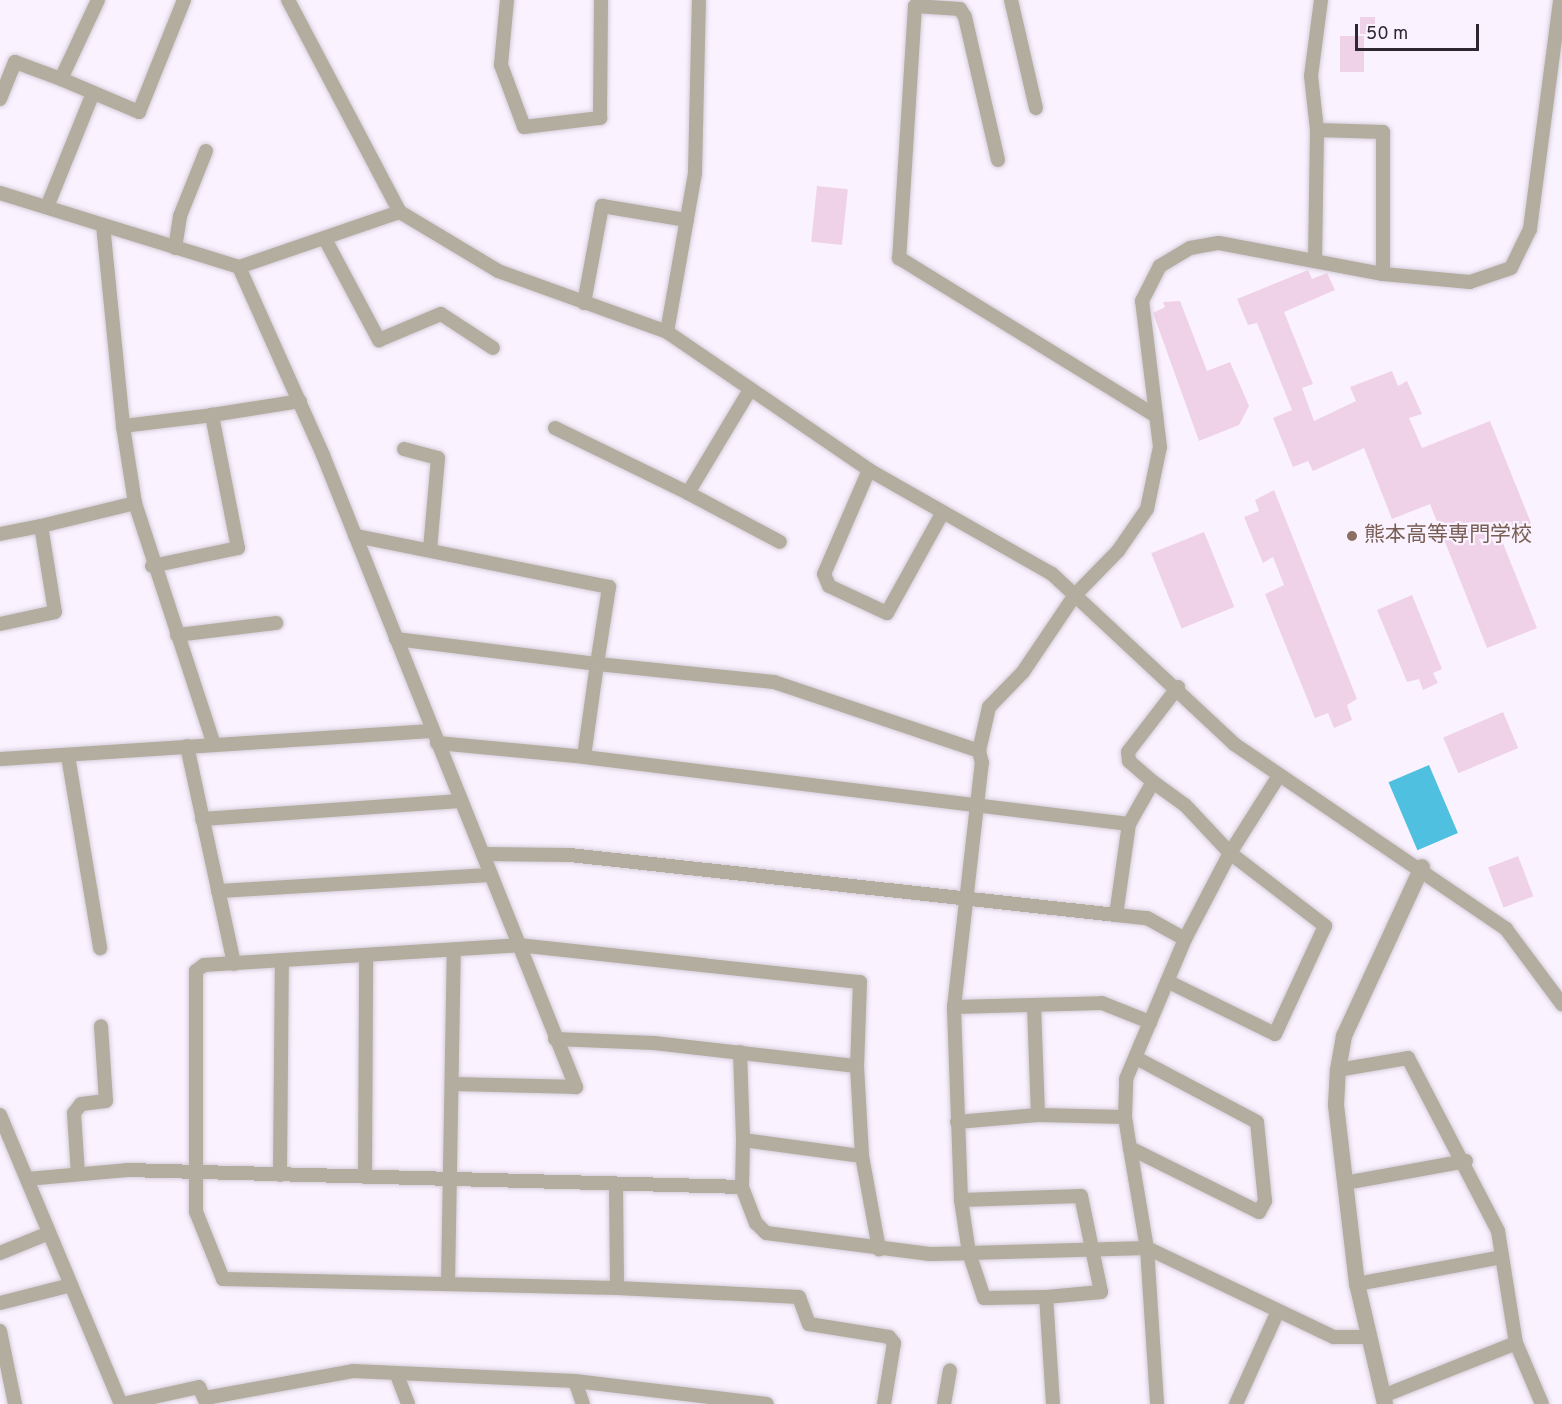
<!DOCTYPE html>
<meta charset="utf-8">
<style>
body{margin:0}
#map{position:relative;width:1562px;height:1404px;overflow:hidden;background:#faf3ff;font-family:Overpass,"Noto Sans JP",sans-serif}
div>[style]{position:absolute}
.water>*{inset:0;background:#4fc0e0;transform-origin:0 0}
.building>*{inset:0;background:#efd1e8;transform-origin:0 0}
.roads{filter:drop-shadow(0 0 2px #d5ceda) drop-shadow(0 0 2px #d5ceda)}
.minor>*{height:14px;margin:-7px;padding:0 7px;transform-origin:7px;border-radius:7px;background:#b2ad9f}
.tertiary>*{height:16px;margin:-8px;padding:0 8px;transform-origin:8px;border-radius:8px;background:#b2ad9f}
.dots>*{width:16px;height:16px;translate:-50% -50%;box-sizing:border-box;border:3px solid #faf3ff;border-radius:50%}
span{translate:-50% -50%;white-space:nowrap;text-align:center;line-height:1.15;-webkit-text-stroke:4.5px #faf3ff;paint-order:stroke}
.education-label{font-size:21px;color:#785e54}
.left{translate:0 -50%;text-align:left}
.scale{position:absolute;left:1355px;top:24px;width:124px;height:27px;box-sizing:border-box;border:3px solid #2e2732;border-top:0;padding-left:8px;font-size:18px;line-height:21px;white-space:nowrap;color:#2e2732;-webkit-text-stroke:4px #faf3ff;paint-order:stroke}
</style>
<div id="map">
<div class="water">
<div style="left:1429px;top:765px;width:74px;height:44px;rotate:67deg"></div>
</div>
<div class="building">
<div style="left:1360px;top:17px;width:15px;height:17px"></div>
<div style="left:1340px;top:36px;width:24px;height:36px"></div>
<div style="left:817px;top:186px;width:31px;height:56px;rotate:6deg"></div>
<div style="clip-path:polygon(1308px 270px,1312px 279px,1327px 273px,1335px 290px,1284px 312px,1313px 384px,1302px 388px,1314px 421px,1356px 401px,1350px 387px,1392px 371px,1398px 386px,1407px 381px,1422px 414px,1409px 418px,1422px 448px,1490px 421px,1531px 523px,1500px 536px,1537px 628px,1487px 648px,1430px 504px,1392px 519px,1364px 448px,1313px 471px,1308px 461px,1293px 467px,1273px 418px,1292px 410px,1257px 323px,1248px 325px,1237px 299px)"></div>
<div style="clip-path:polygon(1180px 301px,1207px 371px,1230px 362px,1249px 406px,1239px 425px,1199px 441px,1153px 313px,1165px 307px,1163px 302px)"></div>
<div style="clip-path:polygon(1274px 490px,1357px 699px,1347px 705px,1352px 720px,1334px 728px,1328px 713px,1315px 718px,1265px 594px,1284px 585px,1273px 557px,1263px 563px,1244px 517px,1259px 511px,1255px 500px)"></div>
<div style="left:1204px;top:532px;width:81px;height:57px;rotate:68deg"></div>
<div style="clip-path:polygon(1412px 595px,1442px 669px,1433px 673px,1438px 683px,1423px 690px,1419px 679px,1407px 682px,1377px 610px)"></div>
<div style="left:1503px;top:712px;width:39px;height:65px;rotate:67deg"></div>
<div style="left:1518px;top:856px;width:43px;height:32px;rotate:69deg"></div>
</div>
<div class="roads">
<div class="minor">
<div style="left:98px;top:0;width:87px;rotate:115.1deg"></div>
<div style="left:61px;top:79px;width:85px;rotate:22.9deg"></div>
<div style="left:139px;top:112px;width:121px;rotate:-68.1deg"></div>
<div style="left:288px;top:0;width:240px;rotate:62.2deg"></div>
<div style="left:400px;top:212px;width:114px;rotate:31deg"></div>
<div style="left:498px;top:271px;width:180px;rotate:19.8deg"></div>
<div style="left:667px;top:332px;width:245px;rotate:34.3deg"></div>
<div style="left:869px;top:470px;width:210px;rotate:29.6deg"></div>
<div style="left:1052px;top:574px;width:249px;rotate:43deg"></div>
<div style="left:1234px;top:744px;width:329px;rotate:34.2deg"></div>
<div style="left:1506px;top:929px;width:94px;rotate:53.3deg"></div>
<div style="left:507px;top:0;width:65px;rotate:95.3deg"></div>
<div style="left:501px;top:65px;width:66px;rotate:69.6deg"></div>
<div style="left:524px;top:127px;width:77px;rotate:-6.8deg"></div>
<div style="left:600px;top:118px;width:118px;rotate:-89.5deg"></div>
<div style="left:1011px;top:0;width:111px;rotate:77deg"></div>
<div style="left:0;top:99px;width:40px;rotate:-68deg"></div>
<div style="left:15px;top:62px;width:49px;rotate:20.3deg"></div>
<div style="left:1317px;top:130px;width:66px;rotate:1.7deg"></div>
<div style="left:1383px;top:132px;width:142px;rotate:90deg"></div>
<div style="left:998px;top:160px;width:147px;rotate:-103deg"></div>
<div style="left:965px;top:17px;width:9px;rotate:-122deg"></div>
<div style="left:960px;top:9px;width:45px;rotate:-176.2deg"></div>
<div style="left:915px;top:6px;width:253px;rotate:93.6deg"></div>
<div style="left:899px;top:258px;width:302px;rotate:31.6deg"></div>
<div style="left:0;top:193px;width:250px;rotate:17.2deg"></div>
<div style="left:239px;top:267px;width:206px;rotate:65.9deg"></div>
<div style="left:323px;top:455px;width:681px;rotate:68.18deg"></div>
<div style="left:576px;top:1087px;width:123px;rotate:-178.6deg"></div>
<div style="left:47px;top:207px;width:123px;rotate:-68deg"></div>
<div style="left:103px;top:225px;width:202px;rotate:84.3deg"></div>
<div style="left:325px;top:239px;width:115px;rotate:61.9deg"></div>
<div style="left:379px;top:340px;width:67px;rotate:-22.8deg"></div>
<div style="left:441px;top:314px;width:62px;rotate:33.2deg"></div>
<div style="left:175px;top:248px;width:32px;rotate:-81deg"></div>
<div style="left:180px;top:216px;width:70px;rotate:-68.2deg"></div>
<div style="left:1315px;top:260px;width:130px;rotate:-89.1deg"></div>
<div style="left:1317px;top:130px;width:54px;rotate:-96.3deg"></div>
<div style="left:1311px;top:76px;width:77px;rotate:-82.5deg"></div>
<div style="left:239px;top:267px;width:170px;rotate:-18.9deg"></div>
<div style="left:584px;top:303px;width:99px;rotate:-79.5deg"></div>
<div style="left:602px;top:206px;width:86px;rotate:9.4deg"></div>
<div style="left:667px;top:332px;width:161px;rotate:-80deg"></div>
<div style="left:695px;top:173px;width:173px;rotate:-88.7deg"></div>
<div style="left:555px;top:428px;width:148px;rotate:26deg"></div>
<div style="left:688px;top:493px;width:120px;rotate:-59deg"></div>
<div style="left:404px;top:449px;width:35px;rotate:15deg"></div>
<div style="left:438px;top:458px;width:92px;rotate:95deg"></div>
<div style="left:869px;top:470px;width:113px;rotate:113.4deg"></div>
<div style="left:824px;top:574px;width:13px;rotate:67deg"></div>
<div style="left:829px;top:586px;width:64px;rotate:25deg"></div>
<div style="left:887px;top:613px;width:115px;rotate:-61deg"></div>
<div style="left:688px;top:493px;width:104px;rotate:28deg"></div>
<div style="left:135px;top:503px;width:78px;rotate:-98.9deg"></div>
<div style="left:123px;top:426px;width:90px;rotate:-7deg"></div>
<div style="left:0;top:534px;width:42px;rotate:-11deg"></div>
<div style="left:152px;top:566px;width:88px;rotate:-11.8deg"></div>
<div style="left:238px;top:548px;width:136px;rotate:-101.1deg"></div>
<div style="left:212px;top:415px;width:89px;rotate:-9deg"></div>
<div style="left:0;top:624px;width:56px;rotate:-12.3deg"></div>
<div style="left:55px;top:612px;width:87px;rotate:-99.2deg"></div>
<div style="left:41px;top:526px;width:97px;rotate:-13.7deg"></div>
<div style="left:135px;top:503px;width:254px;rotate:71.9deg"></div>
<div style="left:177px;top:635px;width:100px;rotate:-6.9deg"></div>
<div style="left:396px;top:639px;width:203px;rotate:7.1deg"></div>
<div style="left:597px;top:664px;width:94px;rotate:98deg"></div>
<div style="left:584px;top:757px;width:549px;rotate:7.01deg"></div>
<div style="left:437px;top:743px;width:148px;rotate:5.4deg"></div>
<div style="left:187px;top:746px;width:223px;rotate:77.8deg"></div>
<div style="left:979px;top:751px;width:45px;rotate:-77.2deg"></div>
<div style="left:989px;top:707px;width:49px;rotate:-45.8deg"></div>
<div style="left:1023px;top:672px;width:93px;rotate:-56deg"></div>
<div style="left:1075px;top:595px;width:62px;rotate:-45.7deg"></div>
<div style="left:1118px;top:551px;width:51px;rotate:-55.4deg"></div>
<div style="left:1147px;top:509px;width:63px;rotate:-78.2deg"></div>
<div style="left:1160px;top:447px;width:147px;rotate:-97deg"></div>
<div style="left:1142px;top:301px;width:39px;rotate:-63deg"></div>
<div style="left:1160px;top:266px;width:35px;rotate:-31deg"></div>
<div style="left:1190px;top:248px;width:29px;rotate:-10deg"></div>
<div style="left:1219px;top:243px;width:167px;rotate:10.7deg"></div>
<div style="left:1383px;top:274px;width:87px;rotate:5.3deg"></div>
<div style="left:1470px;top:282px;width:43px;rotate:-18.9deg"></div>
<div style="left:1511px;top:268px;width:43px;rotate:-64deg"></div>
<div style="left:1530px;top:229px;width:231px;rotate:-82.5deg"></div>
<div style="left:68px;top:756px;width:195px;rotate:80.5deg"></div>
<div style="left:0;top:759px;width:433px;rotate:-3.7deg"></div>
<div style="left:1153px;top:782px;width:39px;rotate:36deg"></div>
<div style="left:1185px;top:805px;width:66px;rotate:46.8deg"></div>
<div style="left:1230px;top:853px;width:90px;rotate:-57.7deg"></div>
<div style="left:202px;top:819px;width:259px;rotate:-4deg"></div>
<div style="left:483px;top:854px;width:87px;rotate:0.7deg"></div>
<div style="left:570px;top:855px;width:549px;rotate:6.27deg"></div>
<div style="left:1116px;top:915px;width:92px;rotate:-81.9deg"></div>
<div style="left:1129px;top:824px;width:48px;rotate:-60.3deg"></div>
<div style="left:1153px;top:782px;width:32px;rotate:-139deg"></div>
<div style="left:1129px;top:761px;width:9px;rotate:-96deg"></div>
<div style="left:1128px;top:752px;width:82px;rotate:-52.4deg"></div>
<div style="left:218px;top:891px;width:273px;rotate:-3.4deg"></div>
<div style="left:1116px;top:915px;width:31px;rotate:6deg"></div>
<div style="left:1147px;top:918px;width:43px;rotate:28.9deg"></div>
<div style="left:1185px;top:939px;width:97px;rotate:-62.4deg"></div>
<div style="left:1230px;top:853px;width:120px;rotate:37.5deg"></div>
<div style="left:1325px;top:926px;width:119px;rotate:114.8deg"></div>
<div style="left:1275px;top:1034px;width:120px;rotate:-153.9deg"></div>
<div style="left:954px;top:1007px;width:148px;rotate:-1.5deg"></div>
<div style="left:1102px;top:1003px;width:52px;rotate:21.6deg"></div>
<div style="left:1150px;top:1022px;width:90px;rotate:-67.1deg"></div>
<div style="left:555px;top:1039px;width:99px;rotate:2.3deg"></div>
<div style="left:654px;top:1043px;width:204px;rotate:6.5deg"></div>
<div style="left:857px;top:1066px;width:90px;rotate:86.8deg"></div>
<div style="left:862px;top:1156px;width:95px;rotate:79.6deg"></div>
<div style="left:740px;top:1052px;width:88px;rotate:88deg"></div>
<div style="left:1338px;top:1070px;width:71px;rotate:-9.7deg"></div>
<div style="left:1408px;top:1058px;width:195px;rotate:62.5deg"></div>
<div style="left:1498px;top:1231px;width:113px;rotate:80.9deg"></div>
<div style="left:1516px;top:1343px;width:66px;rotate:66.9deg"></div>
<div style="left:0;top:1115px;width:313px;rotate:67.3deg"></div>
<div style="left:1038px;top:1115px;width:87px;rotate:1.3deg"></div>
<div style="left:1125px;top:1117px;width:38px;rotate:-88deg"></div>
<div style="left:1126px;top:1079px;width:62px;rotate:-67.2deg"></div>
<div style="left:1125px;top:1117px;width:31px;rotate:81deg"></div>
<div style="left:1130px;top:1148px;width:144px;rotate:26.4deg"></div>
<div style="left:1259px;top:1212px;width:13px;rotate:-61deg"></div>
<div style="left:1265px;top:1201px;width:79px;rotate:-95.8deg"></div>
<div style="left:1257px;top:1122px;width:137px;rotate:-152.1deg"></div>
<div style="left:957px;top:1122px;width:81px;rotate:-4.9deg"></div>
<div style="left:1038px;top:1115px;width:110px;rotate:-92.1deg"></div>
<div style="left:1130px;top:1148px;width:101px;rotate:80.4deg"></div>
<div style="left:1147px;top:1248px;width:156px;rotate:86.3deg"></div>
<div style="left:78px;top:1174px;width:61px;rotate:-93.8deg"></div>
<div style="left:74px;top:1113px;width:11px;rotate:-52deg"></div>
<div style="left:81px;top:1104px;width:25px;rotate:-7deg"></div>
<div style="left:106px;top:1101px;width:75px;rotate:-93.8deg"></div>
<div style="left:280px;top:1175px;width:214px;rotate:-89.5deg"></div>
<div style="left:365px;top:1177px;width:222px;rotate:-89.7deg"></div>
<div style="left:27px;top:1179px;width:100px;rotate:-5.1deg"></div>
<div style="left:127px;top:1170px;width:615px;rotate:1.58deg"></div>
<div style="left:742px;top:1187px;width:39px;rotate:69deg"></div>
<div style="left:756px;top:1223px;width:14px;rotate:45deg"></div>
<div style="left:766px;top:1233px;width:165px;rotate:7.3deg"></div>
<div style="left:930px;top:1254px;width:39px;rotate:-1deg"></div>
<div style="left:969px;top:1253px;width:54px;rotate:-98.6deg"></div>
<div style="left:961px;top:1200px;width:193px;rotate:-92.1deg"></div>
<div style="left:954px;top:1007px;width:246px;rotate:-83.5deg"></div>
<div style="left:982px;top:763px;width:12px;rotate:-104deg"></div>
<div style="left:979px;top:751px;width:216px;rotate:-161.4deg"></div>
<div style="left:774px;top:682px;width:178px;rotate:-174.2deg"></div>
<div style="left:597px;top:664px;width:78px;rotate:-81.1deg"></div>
<div style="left:609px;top:587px;width:259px;rotate:-168.6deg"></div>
<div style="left:1345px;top:1183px;width:123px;rotate:-10.3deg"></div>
<div style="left:616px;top:1185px;width:103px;rotate:89.4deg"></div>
<div style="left:617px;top:1288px;width:394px;rotate:-178.7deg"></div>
<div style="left:223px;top:1279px;width:72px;rotate:-111.9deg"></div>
<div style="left:196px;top:1212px;width:241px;rotate:-90deg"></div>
<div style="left:196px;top:971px;width:10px;rotate:-37deg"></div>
<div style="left:204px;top:965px;width:315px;rotate:-3.6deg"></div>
<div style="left:518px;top:945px;width:344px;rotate:6.2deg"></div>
<div style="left:860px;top:982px;width:84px;rotate:92deg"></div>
<div style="left:742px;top:1187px;width:47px;rotate:-88.8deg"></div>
<div style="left:743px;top:1140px;width:120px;rotate:7.7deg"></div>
<div style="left:961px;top:1200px;width:120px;rotate:-1.9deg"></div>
<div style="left:1081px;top:1196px;width:98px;rotate:78.2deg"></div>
<div style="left:1101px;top:1292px;width:55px;rotate:174.8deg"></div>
<div style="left:0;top:1253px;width:53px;rotate:-22.2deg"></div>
<div style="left:448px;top:1283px;width:333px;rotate:-89deg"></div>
<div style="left:1357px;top:1284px;width:147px;rotate:-10.5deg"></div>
<div style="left:617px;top:1288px;width:182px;rotate:2.8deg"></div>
<div style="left:799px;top:1297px;width:29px;rotate:70deg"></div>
<div style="left:809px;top:1324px;width:81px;rotate:9.2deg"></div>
<div style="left:889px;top:1337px;width:8px;rotate:50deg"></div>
<div style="left:894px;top:1343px;width:62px;rotate:99.3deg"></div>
<div style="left:0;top:1303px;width:73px;rotate:-14.2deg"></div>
<div style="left:0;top:1331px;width:75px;rotate:78.4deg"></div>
<div style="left:397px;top:1375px;width:31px;rotate:69deg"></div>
<div style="left:575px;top:1381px;width:193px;rotate:6.8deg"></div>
<div style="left:1383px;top:1396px;width:143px;rotate:-21.7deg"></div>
<div style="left:205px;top:1398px;width:150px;rotate:-10.3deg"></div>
<div style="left:353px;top:1371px;width:222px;rotate:2.6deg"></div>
<div style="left:575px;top:1381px;width:24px;rotate:71deg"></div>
<div style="left:122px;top:1404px;width:79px;rotate:-12.4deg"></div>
<div style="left:199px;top:1387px;width:19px;rotate:65deg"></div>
<div style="left:944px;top:1404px;width:34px;rotate:-80deg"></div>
<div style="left:1053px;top:1404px;width:107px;rotate:-93.7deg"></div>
<div style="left:1046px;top:1297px;width:62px;rotate:179.1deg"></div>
<div style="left:984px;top:1298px;width:47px;rotate:-108.4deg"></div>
<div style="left:969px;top:1253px;width:178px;rotate:-1.6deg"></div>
<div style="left:1147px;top:1248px;width:207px;rotate:25.5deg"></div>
<div style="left:1334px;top:1337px;width:32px"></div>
<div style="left:1236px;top:1404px;width:102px;rotate:-65.7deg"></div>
</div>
<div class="tertiary">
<div style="left:1385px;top:1404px;width:123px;rotate:-103.1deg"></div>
<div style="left:1357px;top:1284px;width:180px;rotate:-96.7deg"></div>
<div style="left:1336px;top:1105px;width:35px;rotate:-87deg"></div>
<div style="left:1338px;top:1070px;width:35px;rotate:-80deg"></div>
<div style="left:1344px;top:1036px;width:186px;rotate:-65.2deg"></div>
</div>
</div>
<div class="dots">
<div style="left:1352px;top:536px;background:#8d6e63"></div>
</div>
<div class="education-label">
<span class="left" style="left:1364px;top:536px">熊本高等専門学校</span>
</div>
<div class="scale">50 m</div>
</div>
